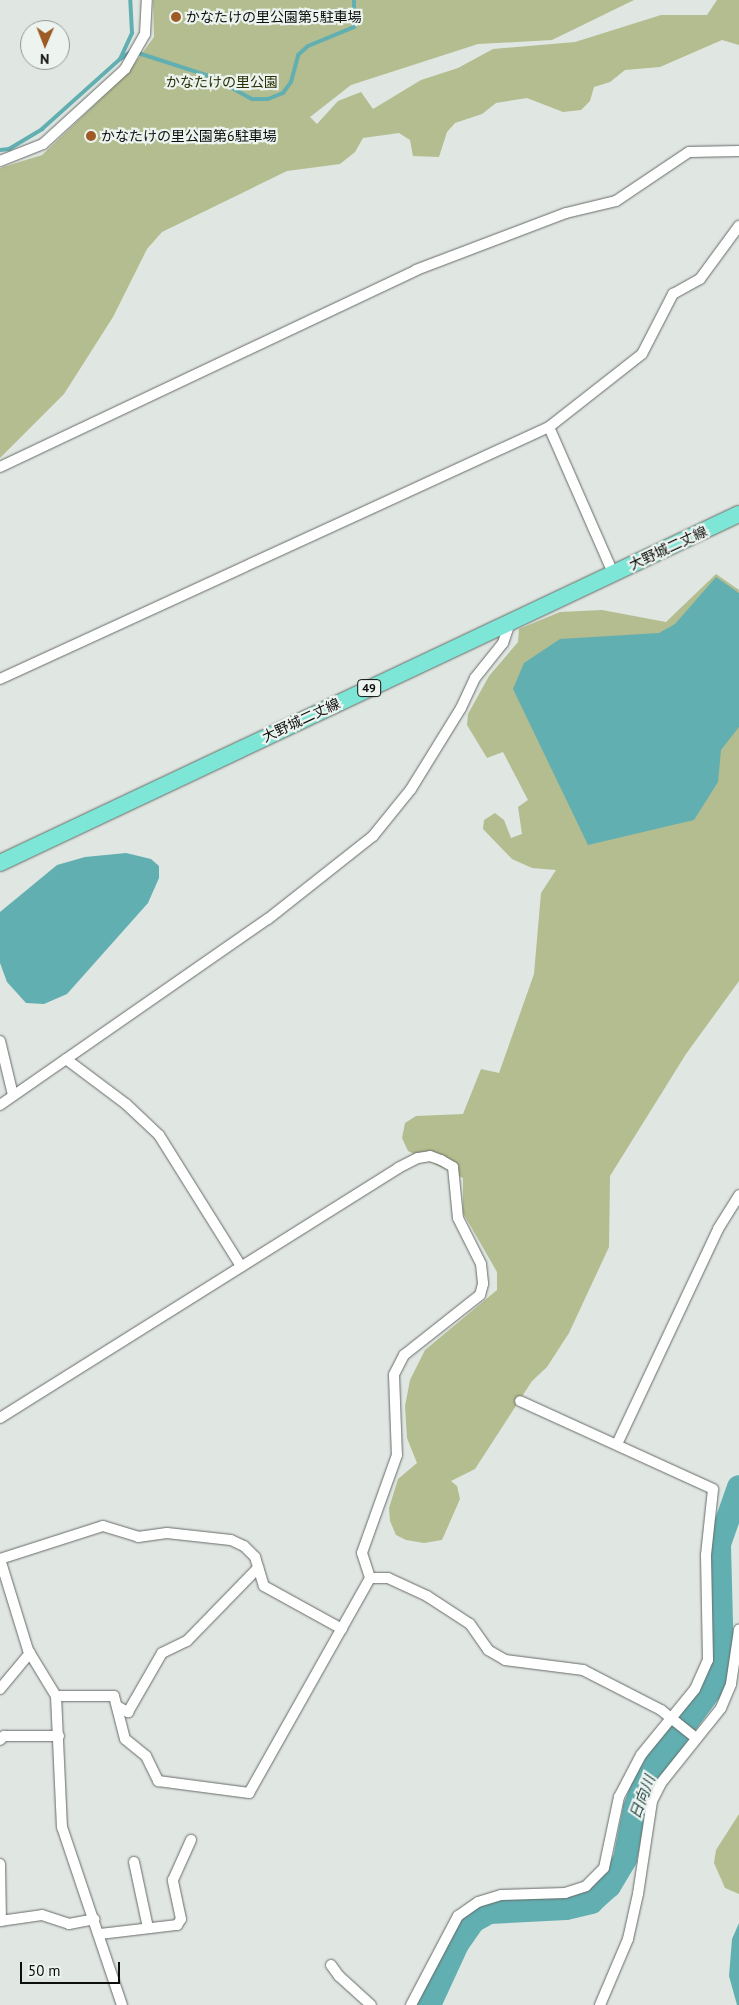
<!DOCTYPE html>
<meta charset="utf-8">
<style>
body{margin:0}
#map{position:relative;width:739px;height:2005px;overflow:hidden;background:#e0e6e2;font-family:"PT Sans","Noto Sans JP",sans-serif}
div>[style]{position:absolute}
.green>*{inset:0;background:#b3bd8f}
.water>*{inset:0;background:#62afb2}
.stream>*{height:4px;margin:-2px;padding:0 2px;transform-origin:2px;border-radius:2px;background:#62afb2}
.river>*{height:24px;margin:-12px;padding:0 12px;transform-origin:12px;border-radius:12px;background:#62afb2}
.roads{filter:drop-shadow(0 0 1px #666b67) drop-shadow(0 0 1px #666b67)}
.minor>*{height:10px;margin:-5px;padding:0 5px;transform-origin:5px;border-radius:5px;background:#fff}
.primary>*{height:16px;margin:-8px;padding:0 8px;transform-origin:8px;border-radius:8px;background:#7de6d6}
.dots>*{width:14px;height:14px;translate:-50% -50%;box-sizing:border-box;border:2px solid #edf3ef;border-radius:50%}
span{translate:-50% -50%;white-space:nowrap;text-align:center;line-height:1.15;-webkit-text-stroke:4.5px #edf3ef;paint-order:stroke}
.shield-label span{padding:1px 4px;background:#edf3ef;border:1px solid;border-radius:4px;-webkit-text-stroke-width:0}
.shield-label{font-size:12px;color:#0d0f0e;font-weight:700}
.poi-label{font-size:14px;color:#0d0f0e}
.left{translate:0 -50%;text-align:left}
.park-label{font-size:14px;color:#293003}
.street-label{font-size:14px;color:#0d0f0e}
.water-label{font-size:15px;color:#214648;font-style:italic}
.north{position:absolute;left:20px;top:20px;width:50px;height:50px;box-sizing:border-box;background:#edf3ef;border:1px solid #939895;border-radius:50%;rotate:181deg;font-size:14px;font-weight:700;line-height:20px;text-align:center;color:#0d0f0e}
.north::after{content:'';display:block;margin:auto;width:18px;height:22px;background:#9d5c26;clip-path:polygon(50% 0,100% 100%,50% 72%,0 100%)}
.scale{position:absolute;left:20px;top:1962px;width:100px;height:22px;box-sizing:border-box;border:2px solid #0d0f0e;border-top:0;padding-left:6px;font-size:15px;line-height:18px;white-space:nowrap;color:#0d0f0e;-webkit-text-stroke:4px #edf3ef;paint-order:stroke}
</style>
<div id="map">
<div class="green">
<div style="clip-path:polygon(153px 0,634px 0,552px 40px,478px 44px,351px 85px,310px 117px,317px 124px,338px 101px,361px 92px,373px 109px,421px 80px,458px 68px,493px 49px,575px 42px,661px 15px,707px 15px,717px 0,739px 0,739px 45px,722px 40px,660px 67px,625px 70px,610px 82px,594px 87px,590px 101px,581px 110px,563px 112px,527px 98px,496px 103px,482px 114px,455px 123px,447px 132px,439px 157px,413px 156px,410px 140px,399px 133px,363px 138px,355px 152px,340px 164px,287px 171px,162px 232px,147px 249px,113px 317px,64px 394px,0 458px,0 168px,42px 155px,127px 74px,154px 37px)"></div>
<div style="clip-path:polygon(716px 574px,739px 590px,721px 747px,739px 719px,739px 981px,686px 1054px,610px 1176px,609px 1247px,569px 1333px,547px 1367px,532px 1381px,475px 1469px,451px 1481px,457px 1486px,460px 1499px,442px 1540px,424px 1543px,406px 1540px,396px 1535px,390px 1521px,389px 1508px,398px 1479px,417px 1463px,407px 1438px,405px 1406px,410px 1380px,425px 1350px,497px 1290px,497px 1272px,463px 1213px,463px 1178px,408px 1151px,402px 1138px,405px 1123px,416px 1116px,463px 1114px,481px 1069px,499px 1073px,534px 974px,541px 893px,556px 870px,532px 868px,512px 859px,483px 829px,484px 820px,495px 813px,504px 820px,511px 838px,522px 834px,518px 807px,528px 800px,503px 752px,487px 758px,467px 725px,468px 714px,489px 676px,518px 642px,519px 629px,560px 612px,602px 610px,666px 622px)"></div>
<div style="clip-path:polygon(739px 1814px,739px 1894px,725px 1888px,714px 1863px,716px 1850px)"></div>
</div>
<div class="water">
<div style="clip-path:polygon(716px 577px,739px 593px,739px 727px,721px 750px,718px 782px,694px 820px,588px 845px,513px 689px,524px 663px,560px 639px,659px 633px,675px 624px)"></div>
<div style="clip-path:polygon(126px 853px,151px 859px,159px 866px,159px 878px,148px 903px,67px 994px,44px 1004px,26px 1003px,7px 982px,0 963px,0 912px,57px 865px,85px 857px)"></div>
<div style="clip-path:polygon(739px 1923px,739px 2005px,737px 2005px,729px 1976px,732px 1939px)"></div>
</div>
<div class="stream">
<div style="left:120px;top:59px;width:14px;rotate:-34deg"></div>
<div style="left:132px;top:51px;width:84px;rotate:18deg"></div>
<div style="left:212px;top:77px;width:46px;rotate:28.8deg"></div>
<div style="left:252px;top:99px;width:16px"></div>
<div style="left:268px;top:99px;width:16px;rotate:-22deg"></div>
<div style="left:283px;top:93px;width:14px;rotate:-54deg"></div>
<div style="left:291px;top:82px;width:28px;rotate:-75deg"></div>
<div style="left:298px;top:55px;width:13px;rotate:-42deg"></div>
<div style="left:308px;top:46px;width:50px;rotate:-22.4deg"></div>
<div style="left:354px;top:27px;width:27px;rotate:-90deg"></div>
<div style="left:0;top:150px;width:9px;rotate:-6deg"></div>
<div style="left:9px;top:149px;width:39px;rotate:-31deg"></div>
<div style="left:42px;top:129px;width:105px;rotate:-41.9deg"></div>
<div style="left:120px;top:59px;width:29px;rotate:-65deg"></div>
<div style="left:132px;top:33px;width:33px;rotate:-93deg"></div>
</div>
<div class="river">
<div style="left:429px;top:2005px;width:67px;rotate:-65.3deg"></div>
<div style="left:457px;top:1944px;width:28px;rotate:-55deg"></div>
<div style="left:473px;top:1921px;width:18px;rotate:-29deg"></div>
<div style="left:489px;top:1912px;width:77px;rotate:-3deg"></div>
<div style="left:566px;top:1908px;width:26px;rotate:-13deg"></div>
<div style="left:591px;top:1902px;width:24px;rotate:-42deg"></div>
<div style="left:609px;top:1886px;width:31px;rotate:-59deg"></div>
<div style="left:625px;top:1859px;width:52px;rotate:-78.9deg"></div>
<div style="left:635px;top:1808px;width:23px;rotate:-70deg"></div>
<div style="left:643px;top:1786px;width:31px;rotate:-59deg"></div>
<div style="left:659px;top:1759px;width:94px;rotate:-53.3deg"></div>
<div style="left:715px;top:1684px;width:24px;rotate:-73deg"></div>
<div style="left:722px;top:1661px;width:117px;rotate:-91.5deg"></div>
<div style="left:719px;top:1544px;width:60px;rotate:-70.7deg"></div>
</div>
<div class="roads">
<div class="minor">
<div style="left:0;top:161px;width:46px;rotate:-21.6deg"></div>
<div style="left:43px;top:144px;width:111px;rotate:-42.4deg"></div>
<div style="left:125px;top:69px;width:40px;rotate:-60.3deg"></div>
<div style="left:145px;top:34px;width:34px;rotate:-87deg"></div>
<div style="left:549px;top:427px;width:159px;rotate:66.3deg"></div>
<div style="left:0;top:467px;width:460px;rotate:-25.3deg"></div>
<div style="left:416px;top:270px;width:160px;rotate:-20.8deg"></div>
<div style="left:566px;top:213px;width:51px;rotate:-13.5deg"></div>
<div style="left:616px;top:201px;width:88px;rotate:-33.9deg"></div>
<div style="left:689px;top:152px;width:50px;rotate:-1.1deg"></div>
<div style="left:0;top:679px;width:604px;rotate:-24.66deg"></div>
<div style="left:549px;top:427px;width:118px;rotate:-38.1deg"></div>
<div style="left:642px;top:354px;width:68px;rotate:-62.7deg"></div>
<div style="left:673px;top:294px;width:31px;rotate:-29deg"></div>
<div style="left:700px;top:279px;width:66px;rotate:-53.7deg"></div>
<div style="left:0;top:1041px;width:56px;rotate:76.5deg"></div>
<div style="left:66px;top:1059px;width:75px;rotate:36.9deg"></div>
<div style="left:126px;top:1104px;width:45px;rotate:43.2deg"></div>
<div style="left:159px;top:1135px;width:155px;rotate:58deg"></div>
<div style="left:0;top:1105px;width:326px;rotate:-34.8deg"></div>
<div style="left:268px;top:919px;width:134px;rotate:-38.3deg"></div>
<div style="left:373px;top:836px;width:60px;rotate:-51deg"></div>
<div style="left:411px;top:789px;width:95px;rotate:-58.3deg"></div>
<div style="left:461px;top:708px;width:33px;rotate:-65deg"></div>
<div style="left:475px;top:678px;width:45px;rotate:-51.3deg"></div>
<div style="left:503px;top:643px;width:24px;rotate:-71deg"></div>
<div style="left:0;top:1418px;width:470px;rotate:-32.1deg"></div>
<div style="left:398px;top:1168px;width:22px;rotate:-27deg"></div>
<div style="left:418px;top:1158px;width:12px;rotate:-9deg"></div>
<div style="left:430px;top:1156px;width:12px;rotate:20deg"></div>
<div style="left:441px;top:1160px;width:14px;rotate:30deg"></div>
<div style="left:453px;top:1167px;width:51px;rotate:84.4deg"></div>
<div style="left:458px;top:1218px;width:51px;rotate:63.4deg"></div>
<div style="left:481px;top:1264px;width:20px;rotate:84deg"></div>
<div style="left:483px;top:1284px;width:11px;rotate:105deg"></div>
<div style="left:480px;top:1295px;width:97px;rotate:141.7deg"></div>
<div style="left:404px;top:1355px;width:22px;rotate:117deg"></div>
<div style="left:394px;top:1375px;width:80px;rotate:87.9deg"></div>
<div style="left:397px;top:1455px;width:104px;rotate:109.7deg"></div>
<div style="left:362px;top:1553px;width:26px;rotate:72deg"></div>
<div style="left:617px;top:1444px;width:238px;rotate:-64.8deg"></div>
<div style="left:718px;top:1229px;width:40px;rotate:-58deg"></div>
<div style="left:0;top:1559px;width:95px;rotate:72.9deg"></div>
<div style="left:28px;top:1650px;width:54px;rotate:58.7deg"></div>
<div style="left:56px;top:1696px;width:131px;rotate:87.4deg"></div>
<div style="left:62px;top:1827px;width:188px;rotate:71.4deg"></div>
<div style="left:0;top:1559px;width:108px;rotate:-17.8deg"></div>
<div style="left:103px;top:1526px;width:37px;rotate:17deg"></div>
<div style="left:138px;top:1537px;width:29px;rotate:-8deg"></div>
<div style="left:167px;top:1533px;width:64px;rotate:6.2deg"></div>
<div style="left:231px;top:1540px;width:14px;rotate:25deg"></div>
<div style="left:244px;top:1546px;width:16px;rotate:45deg"></div>
<div style="left:255px;top:1557px;width:30px;rotate:73deg"></div>
<div style="left:264px;top:1586px;width:89px;rotate:28.9deg"></div>
<div style="left:0;top:1689px;width:47px;rotate:-50.2deg"></div>
<div style="left:56px;top:1696px;width:58px"></div>
<div style="left:114px;top:1696px;width:44px;rotate:75.7deg"></div>
<div style="left:125px;top:1739px;width:27px;rotate:39deg"></div>
<div style="left:146px;top:1756px;width:28px;rotate:64deg"></div>
<div style="left:158px;top:1781px;width:92px;rotate:7.5deg"></div>
<div style="left:249px;top:1793px;width:247px;rotate:-60.6deg"></div>
<div style="left:370px;top:1578px;width:18px"></div>
<div style="left:388px;top:1578px;width:43px;rotate:24.8deg"></div>
<div style="left:427px;top:1596px;width:51px;rotate:33.1deg"></div>
<div style="left:470px;top:1624px;width:32px;rotate:55deg"></div>
<div style="left:488px;top:1650px;width:20px;rotate:30deg"></div>
<div style="left:505px;top:1660px;width:79px;rotate:7.3deg"></div>
<div style="left:583px;top:1670px;width:88px;rotate:27.1deg"></div>
<div style="left:661px;top:1710px;width:45px;rotate:38.7deg"></div>
<div style="left:117px;top:1706px;width:13px;rotate:29deg"></div>
<div style="left:128px;top:1712px;width:68px;rotate:-60deg"></div>
<div style="left:162px;top:1653px;width:28px;rotate:-26deg"></div>
<div style="left:187px;top:1641px;width:102px;rotate:-45.8deg"></div>
<div style="left:0;top:1740px;width:6px;rotate:-45deg"></div>
<div style="left:4px;top:1736px;width:55px"></div>
<div style="left:134px;top:1862px;width:67px;rotate:78deg"></div>
<div style="left:0;top:1864px;width:57px;rotate:89deg"></div>
<div style="left:0;top:1921px;width:42px;rotate:-8.1deg"></div>
<div style="left:42px;top:1915px;width:28px;rotate:18deg"></div>
<div style="left:69px;top:1924px;width:26px;rotate:-11deg"></div>
<div style="left:100px;top:1934px;width:78px;rotate:-6.7deg"></div>
<div style="left:177px;top:1925px;width:7px;rotate:-56deg"></div>
<div style="left:181px;top:1919px;width:40px;rotate:-102deg"></div>
<div style="left:173px;top:1880px;width:44px;rotate:-65.8deg"></div>
<div style="left:331px;top:1965px;width:14px;rotate:54deg"></div>
<div style="left:339px;top:1976px;width:43px;rotate:42.2deg"></div>
<div style="left:411px;top:2005px;width:101px;rotate:-62.2deg"></div>
<div style="left:458px;top:1916px;width:24px;rotate:-35deg"></div>
<div style="left:478px;top:1902px;width:24px;rotate:-17deg"></div>
<div style="left:501px;top:1895px;width:64px;rotate:-1.8deg"></div>
<div style="left:565px;top:1893px;width:22px;rotate:-18deg"></div>
<div style="left:586px;top:1886px;width:25px;rotate:-45deg"></div>
<div style="left:604px;top:1868px;width:73px;rotate:-78.1deg"></div>
<div style="left:619px;top:1797px;width:47px;rotate:-62.4deg"></div>
<div style="left:641px;top:1755px;width:85px;rotate:-50.7deg"></div>
<div style="left:695px;top:1689px;width:32px;rotate:-66deg"></div>
<div style="left:708px;top:1660px;width:105px;rotate:-91.1deg"></div>
<div style="left:706px;top:1555px;width:66px;rotate:-83.9deg"></div>
<div style="left:713px;top:1489px;width:212px;rotate:-155.5deg"></div>
<div style="left:600px;top:2005px;width:72px;rotate:-67deg"></div>
<div style="left:628px;top:1939px;width:46px;rotate:-77.5deg"></div>
<div style="left:638px;top:1894px;width:94px;rotate:-81.4deg"></div>
<div style="left:652px;top:1801px;width:20px;rotate:-63deg"></div>
<div style="left:661px;top:1783px;width:96px;rotate:-51.3deg"></div>
<div style="left:721px;top:1708px;width:26px;rotate:-67deg"></div>
<div style="left:731px;top:1684px;width:55px;rotate:-81.6deg"></div>
</div>
<div class="primary">
<div style="left:0;top:863px;width:817px;rotate:-25.28deg"></div>
</div>
</div>
<div class="dots">
<div style="left:176px;top:17px;background:#9d5c26"></div>
<div style="left:91px;top:136px;background:#9d5c26"></div>
</div>
<div class="shield-label">
<span style="left:369px;top:688px">49</span>
</div>
<div class="poi-label">
<span class="left" style="left:186px;top:17px">かなたけの里公園第5駐車場</span>
<span class="left" style="left:101px;top:136px">かなたけの里公園第6駐車場</span>
</div>
<div class="park-label">
<span style="left:222px;top:82px">かなたけの里公園</span>
</div>
<div class="street-label">
<span style="left:668px;top:548px;rotate:-25deg">大野城二丈線</span>
<span style="left:301px;top:720px;rotate:-25deg">大野城二丈線</span>
</div>
<div class="water-label">
<span style="left:642px;top:1797px;rotate:-69deg">日向川</span>
</div>
<div class="north">N</div>
<div class="scale">50 m</div>
</div>
